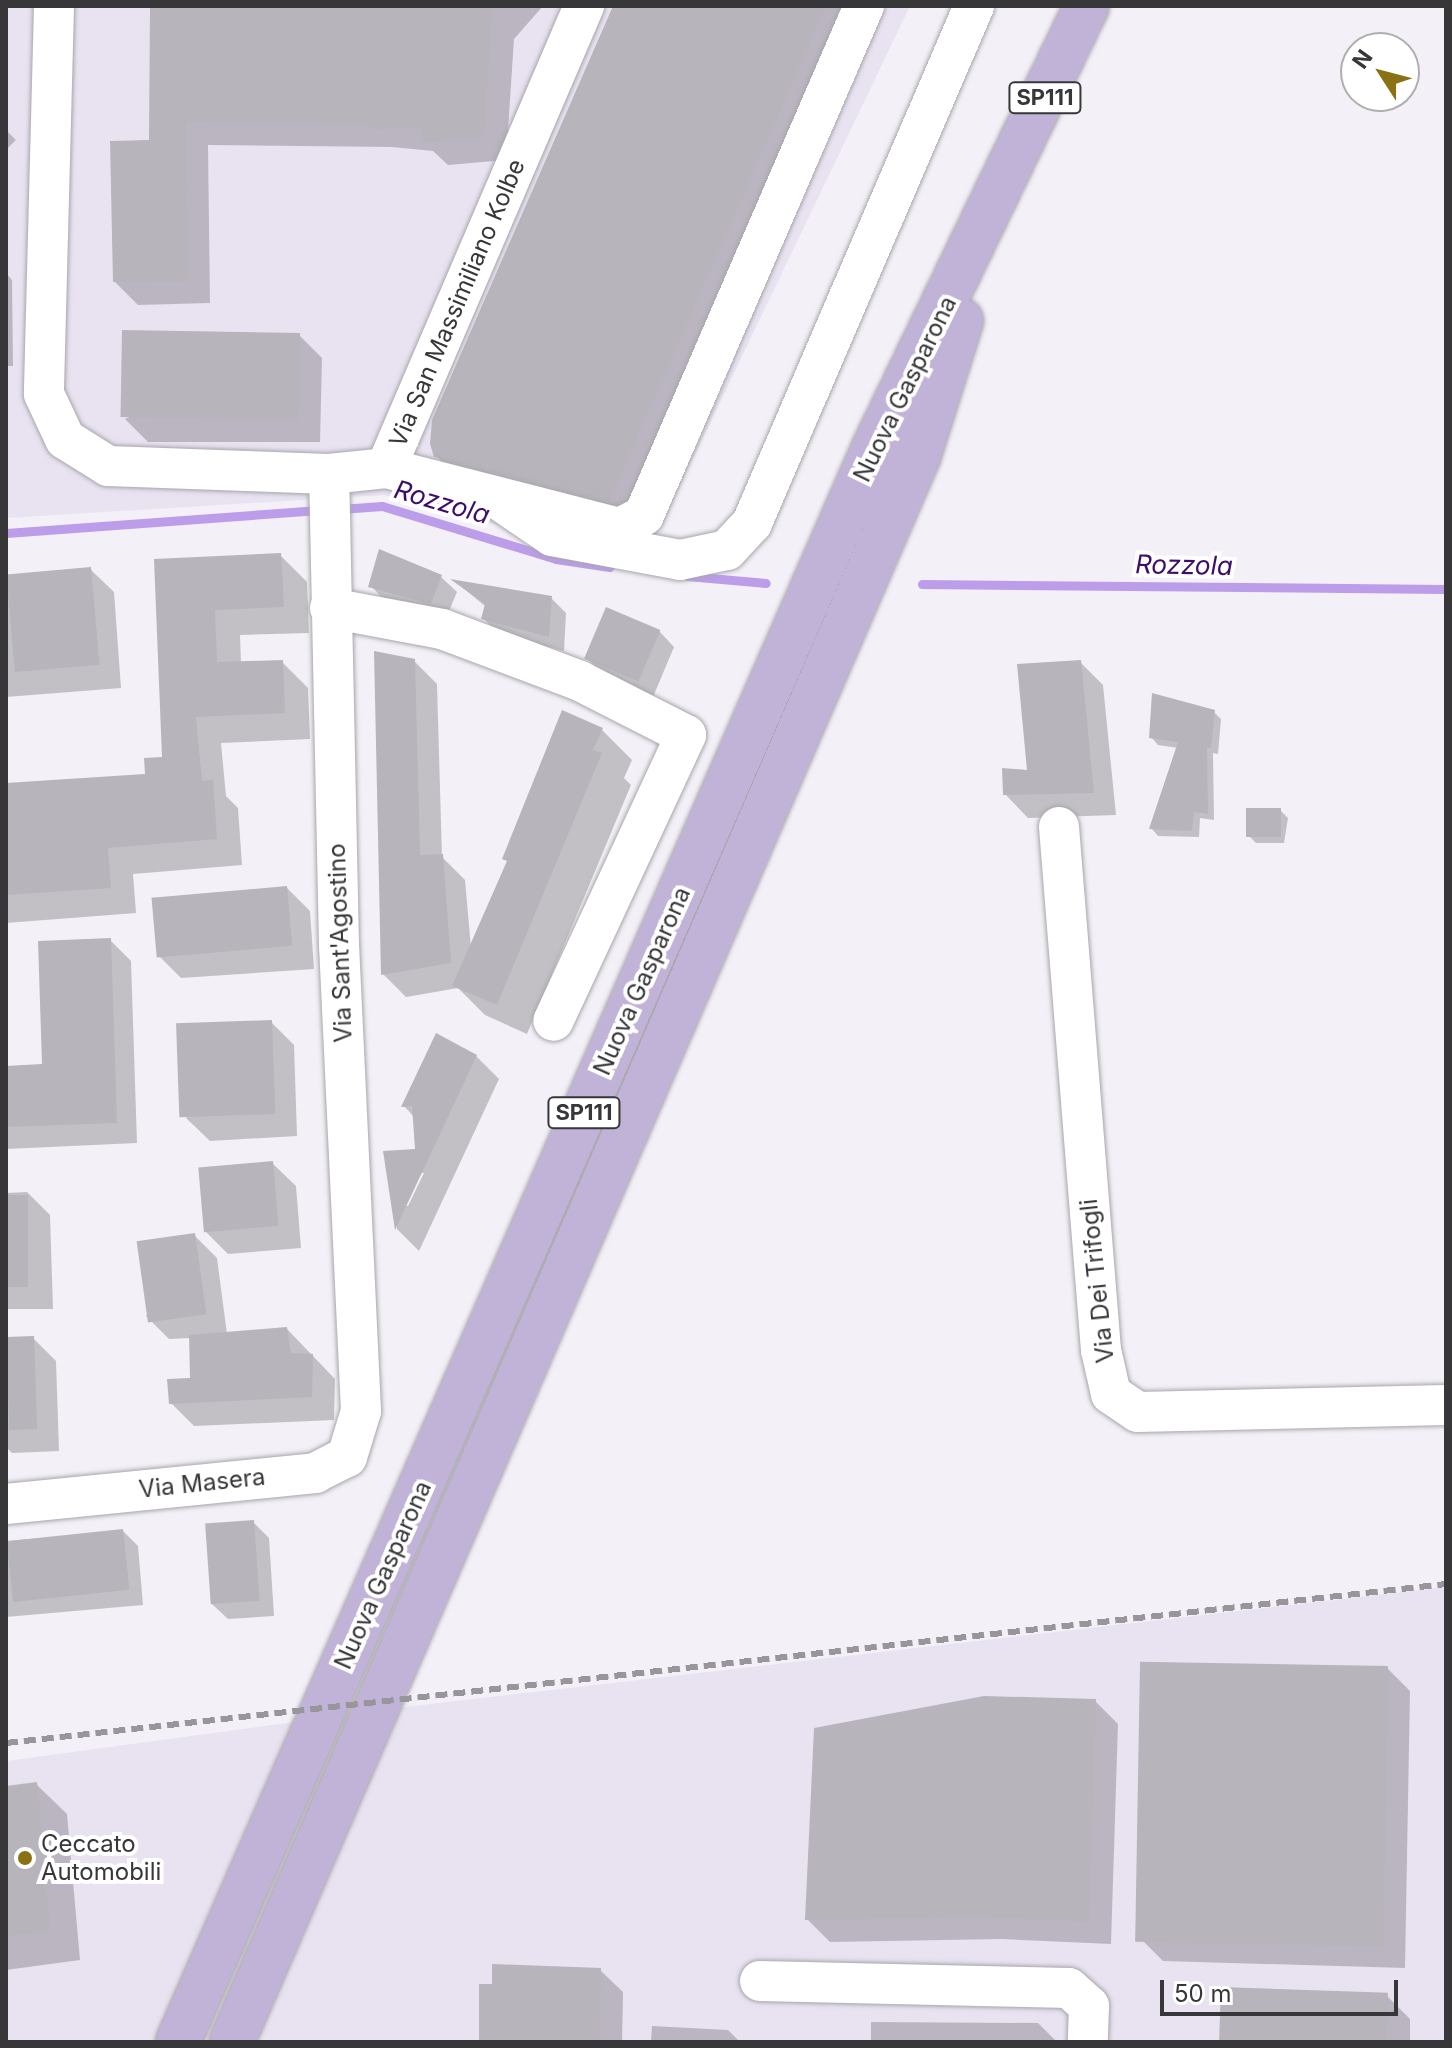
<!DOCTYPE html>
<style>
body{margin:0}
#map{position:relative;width:1452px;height:2048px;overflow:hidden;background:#f3f0f7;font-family:Inter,sans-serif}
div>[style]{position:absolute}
.built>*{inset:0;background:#e9e3f1}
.shadow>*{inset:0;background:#0003;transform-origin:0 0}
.stream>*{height:9px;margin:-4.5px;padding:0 4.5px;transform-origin:4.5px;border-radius:4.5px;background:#bc9dea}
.building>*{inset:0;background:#b7b4bb;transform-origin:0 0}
.roads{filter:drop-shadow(0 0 2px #a8a6ac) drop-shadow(0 0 2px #a8a6ac)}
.minor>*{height:40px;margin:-20px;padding:0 20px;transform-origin:20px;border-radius:20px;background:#fff}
.major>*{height:44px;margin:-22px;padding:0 22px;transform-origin:22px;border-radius:22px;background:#c1b2d7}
.rail>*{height:6px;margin-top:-3px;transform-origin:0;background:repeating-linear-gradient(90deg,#98969b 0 12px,transparent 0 18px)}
.dots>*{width:22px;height:22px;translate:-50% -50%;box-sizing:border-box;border:4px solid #fff;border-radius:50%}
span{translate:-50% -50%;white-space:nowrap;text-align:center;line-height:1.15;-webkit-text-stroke:8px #fff;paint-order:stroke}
.shield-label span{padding:2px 6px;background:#fff;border:2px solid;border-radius:6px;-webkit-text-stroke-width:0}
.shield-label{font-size:22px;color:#373639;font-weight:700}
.street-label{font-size:24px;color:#373639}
.poi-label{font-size:24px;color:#373639}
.left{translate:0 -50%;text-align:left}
.water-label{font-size:26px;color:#3e0d67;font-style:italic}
.frame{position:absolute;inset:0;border:8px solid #373639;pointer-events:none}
.north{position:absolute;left:1340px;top:32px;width:80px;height:80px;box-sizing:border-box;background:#fff;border:2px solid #afafb0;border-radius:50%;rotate:306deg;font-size:22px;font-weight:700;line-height:32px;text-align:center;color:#373639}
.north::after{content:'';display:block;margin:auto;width:28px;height:36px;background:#8a7113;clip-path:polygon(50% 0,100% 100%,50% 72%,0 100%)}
.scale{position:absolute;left:1160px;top:1980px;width:238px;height:36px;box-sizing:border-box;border:4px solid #373639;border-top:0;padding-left:10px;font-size:24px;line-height:28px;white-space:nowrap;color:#373639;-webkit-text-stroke:6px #fff;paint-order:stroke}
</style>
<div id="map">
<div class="built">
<div style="clip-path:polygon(6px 6px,910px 6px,643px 563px,384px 495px,6px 518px)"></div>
<div style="clip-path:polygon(1446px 1587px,1446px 2042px,6px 2042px,6px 1761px,413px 1706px)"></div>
</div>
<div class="shadow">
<div style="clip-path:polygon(152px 6px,543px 6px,514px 39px,506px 160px,448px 165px,433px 151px,392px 147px,208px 145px,210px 303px,138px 305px,115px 282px,151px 142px)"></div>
<div style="clip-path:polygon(616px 6px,859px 6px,632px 523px,459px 479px,436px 456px)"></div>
<div style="left:6px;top:130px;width:14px;height:102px;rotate:45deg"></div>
<div style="clip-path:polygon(6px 273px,12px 280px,13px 366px,6px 366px)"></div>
<div style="clip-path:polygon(299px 335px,322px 358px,320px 442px,148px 442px,125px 419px)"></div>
<div style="clip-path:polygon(280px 555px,307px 582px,309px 633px,240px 635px,241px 664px,282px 662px,308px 688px,310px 739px,221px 743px,226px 796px,238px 808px,242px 865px,133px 874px,136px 913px,6px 923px,6px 785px,147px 776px,164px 758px,156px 561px)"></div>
<div style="clip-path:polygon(90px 569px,114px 592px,121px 688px,6px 697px,6px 576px)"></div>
<div style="clip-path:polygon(441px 577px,457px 592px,446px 618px,386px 602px,371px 586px)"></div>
<div style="clip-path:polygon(456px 582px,551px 598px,566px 613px,564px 651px,499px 634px,484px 619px,486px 607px)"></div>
<div style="clip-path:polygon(659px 631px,674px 647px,653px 697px,602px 673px,587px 658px)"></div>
<div style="clip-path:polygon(414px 661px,437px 684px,442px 857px,465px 880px,471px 948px,602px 730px,632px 760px,624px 778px,631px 785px,527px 1034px,485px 1015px,458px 988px,406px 997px,383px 974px)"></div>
<div style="clip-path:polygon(1080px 662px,1103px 685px,1116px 815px,1028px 818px,1005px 794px,1029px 772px)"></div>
<div style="clip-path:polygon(1214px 712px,1221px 719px,1218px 754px,1213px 753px,1214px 820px,1200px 818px,1199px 837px,1158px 836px,1152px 829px,1178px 748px,1158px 745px,1151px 737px)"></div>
<div style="clip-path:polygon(1280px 810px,1288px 818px,1284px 843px,1256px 843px,1249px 836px)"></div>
<div style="clip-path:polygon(287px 888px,310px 911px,314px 969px,181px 978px,158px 955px)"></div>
<div style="clip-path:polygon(110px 940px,131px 961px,137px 1143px,6px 1149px,6px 1068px,44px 1066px)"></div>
<div style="clip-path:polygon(271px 1022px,294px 1045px,297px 1136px,210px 1141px,186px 1118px)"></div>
<div style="clip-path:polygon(evenodd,476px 1056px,499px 1079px,419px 1251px,397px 1229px,386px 1153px,417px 1151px,415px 1118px,404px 1106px,476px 1056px,420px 1173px,424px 1173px,408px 1206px,405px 1205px,420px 1173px)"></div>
<div style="clip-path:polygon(272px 1163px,296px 1186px,301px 1248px,228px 1254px,205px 1231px)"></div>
<div style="clip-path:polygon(27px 1192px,50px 1215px,53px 1309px,6px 1309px,6px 1193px)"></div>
<div style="clip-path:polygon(194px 1235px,217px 1258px,227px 1334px,287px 1329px,335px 1379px,334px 1420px,194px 1426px,171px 1403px,192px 1380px,191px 1338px,169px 1339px,146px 1316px)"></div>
<div style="clip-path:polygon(33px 1338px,56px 1361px,59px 1451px,12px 1453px,6px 1447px,6px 1339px)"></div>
<div style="clip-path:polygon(254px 1523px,269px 1538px,274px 1616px,228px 1619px,212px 1604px)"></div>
<div style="clip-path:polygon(123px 1531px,138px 1546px,143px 1605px,6px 1617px,6px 1541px)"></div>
<div style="clip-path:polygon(1387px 1668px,1410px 1691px,1405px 1968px,1163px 1961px,1140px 1938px)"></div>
<div style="clip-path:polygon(1095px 1701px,1118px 1724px,1111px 1944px,1002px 1939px,830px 1942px,807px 1919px)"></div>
<div style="clip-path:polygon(36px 1784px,67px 1814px,80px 1960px,6px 1970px,6px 1788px)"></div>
<div style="clip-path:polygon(600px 1970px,623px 1992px,622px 2042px,481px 2042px)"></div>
<div style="clip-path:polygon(1387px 1996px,1410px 2019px,1410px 2042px,1222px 2042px)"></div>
<div style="clip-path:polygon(871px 2022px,1038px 2023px,1057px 2042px,871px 2042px)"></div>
<div style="clip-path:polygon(652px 2026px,728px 2030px,740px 2042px,651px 2042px)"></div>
</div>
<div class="stream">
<div style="left:340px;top:509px;width:42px;rotate:-4.1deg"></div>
<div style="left:382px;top:506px;width:182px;rotate:16.9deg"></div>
<div style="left:556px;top:559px;width:54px;rotate:8.6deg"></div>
<div style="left:6px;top:533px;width:317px;rotate:-4.2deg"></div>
<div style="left:687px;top:576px;width:79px;rotate:5.1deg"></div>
<div style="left:922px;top:584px;width:524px;rotate:0.55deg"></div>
</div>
<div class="building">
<div style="clip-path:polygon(150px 6px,492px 6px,484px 138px,423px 142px,422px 128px,371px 129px,371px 125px,186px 122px,188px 281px,113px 282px,110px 141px,149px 140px)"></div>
<div style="clip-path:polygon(613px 6px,826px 6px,609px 502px,488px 470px,488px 458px,484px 469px,434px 457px,430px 444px,432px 420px)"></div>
<div style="left:300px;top:333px;width:87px;height:178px;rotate:91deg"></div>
<div style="clip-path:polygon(379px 549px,442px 575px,431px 604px,368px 587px)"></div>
<div style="clip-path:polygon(281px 553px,284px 607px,215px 610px,217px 662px,283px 660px,285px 713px,196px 717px,202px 781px,213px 780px,217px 839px,108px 848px,111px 888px,6px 895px,6px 783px,145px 774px,144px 758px,162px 757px,154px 559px)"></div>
<div style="left:91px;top:567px;width:98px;height:85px;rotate:85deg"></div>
<div style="clip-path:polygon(450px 579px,552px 596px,549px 637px,481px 619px,485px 604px)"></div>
<div style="left:606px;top:607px;width:59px;height:56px;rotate:23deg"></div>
<div style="clip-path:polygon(374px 651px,415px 659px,420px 855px,443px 854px,451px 963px,381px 975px)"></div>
<div style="clip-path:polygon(1081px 660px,1094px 793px,1003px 795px,1002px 768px,1027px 770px,1017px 664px)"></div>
<div style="clip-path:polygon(1152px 693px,1215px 710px,1211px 748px,1207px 747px,1208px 814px,1194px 812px,1192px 831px,1149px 829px,1178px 742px,1149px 738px)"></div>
<div style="clip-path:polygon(562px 710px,603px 728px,593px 750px,602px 753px,497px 1005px,452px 986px,507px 861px,502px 859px)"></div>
<div style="left:1246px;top:808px;width:35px;height:29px"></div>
<div style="left:287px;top:886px;width:60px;height:136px;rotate:85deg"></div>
<div style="clip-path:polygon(111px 938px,117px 1123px,6px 1127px,6px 1066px,42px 1064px,38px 941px)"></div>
<div style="left:272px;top:1020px;width:94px;height:96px;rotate:88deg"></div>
<div style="clip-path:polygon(436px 1033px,477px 1055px,395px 1230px,383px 1151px,415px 1149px,412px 1106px,401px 1107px)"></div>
<div style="left:273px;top:1161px;width:65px;height:75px;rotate:85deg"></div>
<div style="left:6px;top:1195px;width:22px;height:92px"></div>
<div style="left:195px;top:1233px;width:82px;height:59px;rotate:82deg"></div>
<div style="clip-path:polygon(287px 1327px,291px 1353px,313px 1354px,312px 1397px,169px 1404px,167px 1379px,190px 1378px,189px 1335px)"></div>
<div style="left:34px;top:1336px;width:93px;height:28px;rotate:88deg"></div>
<div style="left:254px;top:1520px;width:81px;height:49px;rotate:86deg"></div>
<div style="left:123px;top:1529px;width:61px;height:117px;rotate:84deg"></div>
<div style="left:1388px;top:1666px;width:280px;height:248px;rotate:91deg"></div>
<div style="clip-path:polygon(984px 1696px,1096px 1699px,1089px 1922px,977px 1916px,805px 1920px,814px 1728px)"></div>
<div style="clip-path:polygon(37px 1782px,50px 1931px,6px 1936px,6px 1786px)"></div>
<div style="clip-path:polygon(492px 1964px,601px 1968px,599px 2042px,479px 2042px,479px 1984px,492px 1984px)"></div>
<div style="left:1221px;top:1987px;width:167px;height:55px;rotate:2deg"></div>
</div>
<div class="roads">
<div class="minor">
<div style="left:54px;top:6px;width:388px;rotate:91.5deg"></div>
<div style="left:44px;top:394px;width:50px;rotate:65deg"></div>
<div style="left:65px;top:439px;width:51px;rotate:32.1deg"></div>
<div style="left:108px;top:466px;width:221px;rotate:2.1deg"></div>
<div style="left:329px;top:474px;width:57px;rotate:-6deg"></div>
<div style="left:386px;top:468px;width:503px;rotate:-66.8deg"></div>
<div style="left:386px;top:468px;width:242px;rotate:14.4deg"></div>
<div style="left:620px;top:528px;width:27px;rotate:-28deg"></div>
<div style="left:644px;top:515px;width:555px;rotate:-66.63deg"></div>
<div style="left:499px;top:500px;width:64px;rotate:34.2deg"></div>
<div style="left:552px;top:536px;width:130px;rotate:10.6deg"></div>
<div style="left:680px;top:560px;width:48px;rotate:-12deg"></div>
<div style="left:727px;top:550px;width:37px;rotate:-47deg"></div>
<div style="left:752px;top:523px;width:563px;rotate:-66.76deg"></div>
<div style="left:330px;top:608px;width:114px;rotate:10.6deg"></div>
<div style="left:442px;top:629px;width:147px;rotate:20.6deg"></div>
<div style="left:580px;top:681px;width:119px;rotate:27deg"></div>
<div style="left:686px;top:735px;width:315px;rotate:114.9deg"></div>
<div style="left:1059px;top:827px;width:525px;rotate:85.41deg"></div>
<div style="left:1101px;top:1350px;width:45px;rotate:77.2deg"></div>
<div style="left:1111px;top:1394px;width:32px;rotate:34deg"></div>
<div style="left:1138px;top:1412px;width:308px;rotate:-1.3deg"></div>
<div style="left:6px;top:1504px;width:311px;rotate:-5.7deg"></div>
<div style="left:315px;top:1473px;width:36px;rotate:-27deg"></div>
<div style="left:347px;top:1457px;width:48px;rotate:-73.1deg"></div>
<div style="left:361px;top:1411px;width:466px;rotate:-92.7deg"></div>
<div style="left:339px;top:946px;width:472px;rotate:-91.2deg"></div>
<div style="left:760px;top:1981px;width:309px;rotate:1.3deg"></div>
<div style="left:1069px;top:1988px;width:27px;rotate:42deg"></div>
<div style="left:1089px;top:2006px;width:36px;rotate:92deg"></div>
</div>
<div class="major">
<div style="left:178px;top:2042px;width:1742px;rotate:-66.41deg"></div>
<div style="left:875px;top:446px;width:488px;rotate:-64.3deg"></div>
<div style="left:232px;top:2042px;width:1727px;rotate:-66.6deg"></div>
<div style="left:918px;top:457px;width:143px;rotate:-72.5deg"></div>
</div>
</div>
<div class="rail">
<div style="left:6px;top:1743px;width:1449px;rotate:-6.3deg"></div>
</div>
<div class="dots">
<div style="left:25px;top:1858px;background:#8a7113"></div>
</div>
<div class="shield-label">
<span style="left:1045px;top:98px">SP111</span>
<span style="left:584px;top:1113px">SP111</span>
</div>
<div class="street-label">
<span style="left:457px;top:303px;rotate:-67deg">Via San Massimiliano Kolbe</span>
<span style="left:905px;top:389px;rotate:-64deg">Nuova Gasparona</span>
<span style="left:340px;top:943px;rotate:-92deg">Via Sant'Agostino</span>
<span style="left:642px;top:981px;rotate:-66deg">Nuova Gasparona</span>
<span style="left:1097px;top:1281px;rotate:-96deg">Via Dei Trifogli</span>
<span style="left:202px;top:1483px;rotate:-6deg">Via Masera</span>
<span style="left:383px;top:1575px;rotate:-66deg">Nuova Gasparona</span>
</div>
<div class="poi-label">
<span class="left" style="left:41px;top:1858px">Ceccato<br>Automobili</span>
</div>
<div class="water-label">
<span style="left:442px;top:502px;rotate:16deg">Rozzola</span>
<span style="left:1184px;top:565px;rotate:1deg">Rozzola</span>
</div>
<div class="frame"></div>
<div class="north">N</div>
<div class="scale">50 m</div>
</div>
